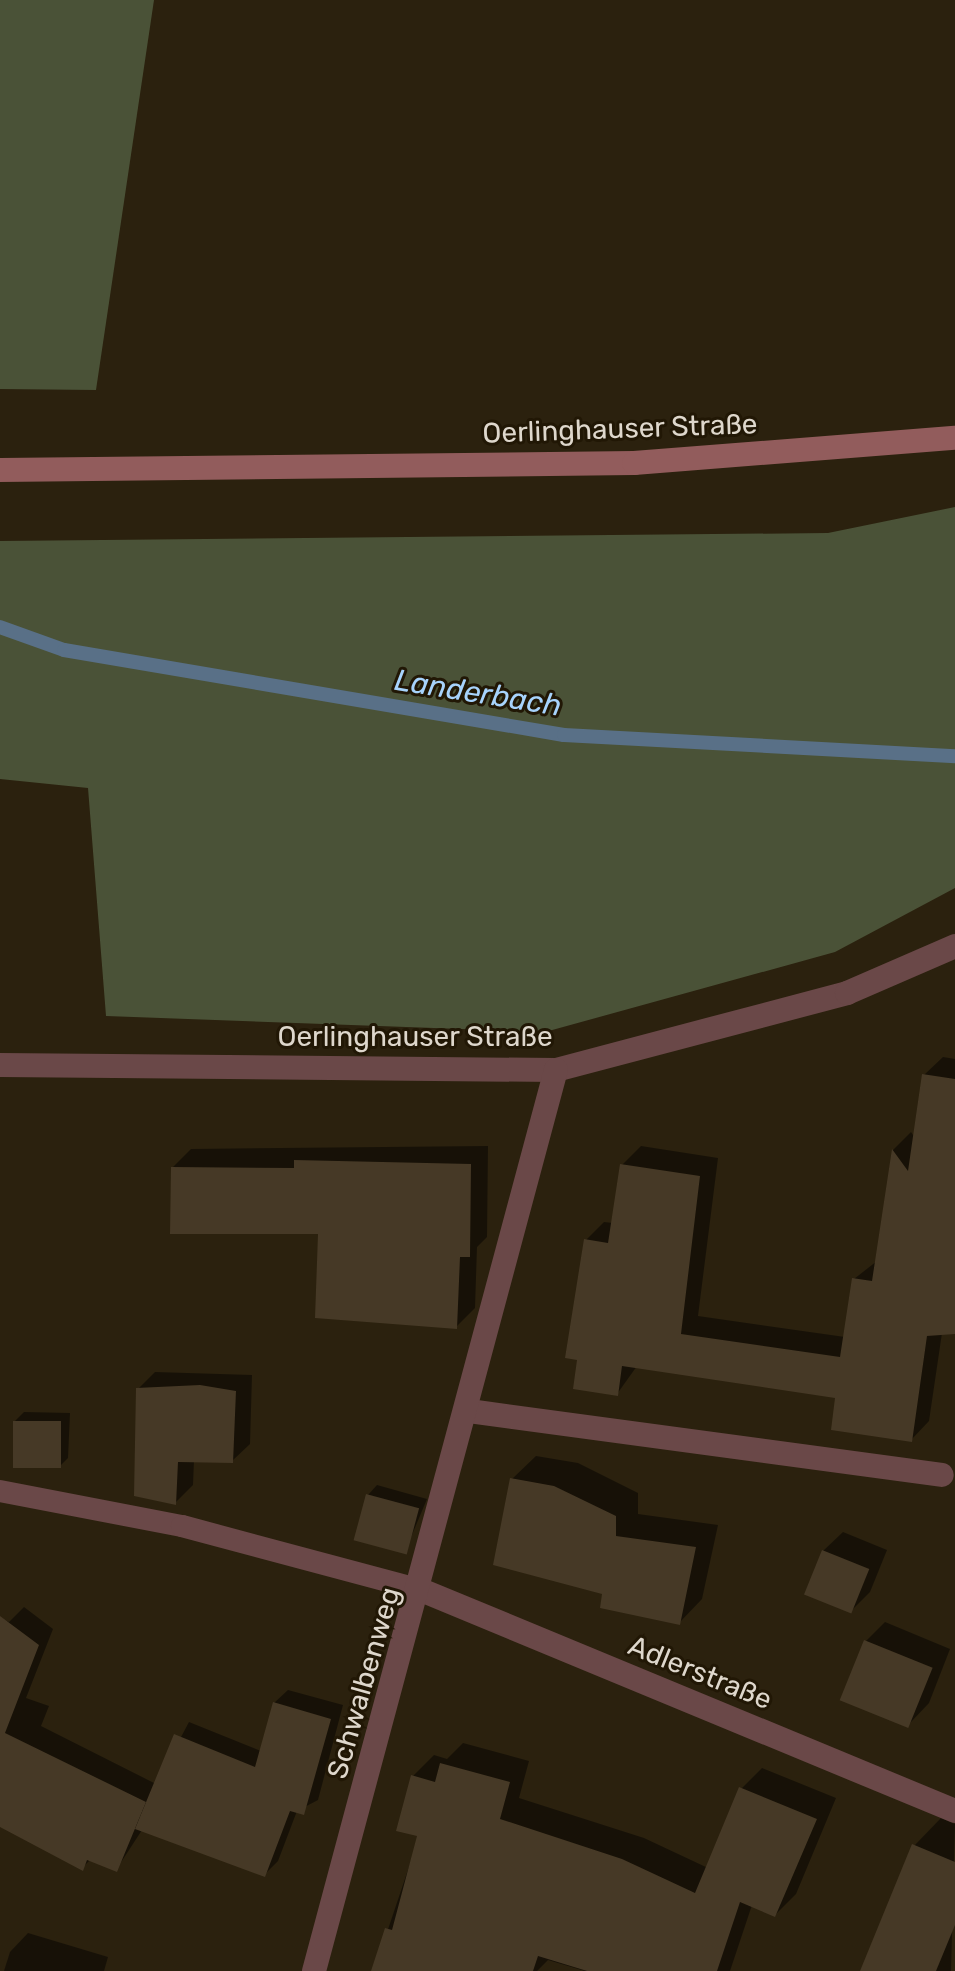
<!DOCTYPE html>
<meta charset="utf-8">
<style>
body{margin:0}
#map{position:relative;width:955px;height:1971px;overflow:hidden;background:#2b210e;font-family:Rubik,sans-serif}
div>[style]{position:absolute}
.forest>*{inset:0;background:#4a5237}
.shadow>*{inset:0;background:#0007}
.stream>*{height:14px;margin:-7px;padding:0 7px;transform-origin:7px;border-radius:7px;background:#597087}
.building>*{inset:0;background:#463926;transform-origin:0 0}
.service>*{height:22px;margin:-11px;padding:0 11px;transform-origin:11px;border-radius:11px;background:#6a4848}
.minor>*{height:24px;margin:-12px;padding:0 12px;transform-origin:12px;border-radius:12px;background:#6a4848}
.secondary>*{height:24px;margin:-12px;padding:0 12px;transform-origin:12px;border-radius:12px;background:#925c5c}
span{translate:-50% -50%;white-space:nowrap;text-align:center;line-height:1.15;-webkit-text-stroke:6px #211705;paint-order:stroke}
.street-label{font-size:28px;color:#ded7cc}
.water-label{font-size:30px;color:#a7d3fc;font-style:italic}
</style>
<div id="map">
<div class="forest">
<div style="clip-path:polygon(0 0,154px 0,96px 390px,0 389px)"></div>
<div style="clip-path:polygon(955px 507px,955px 888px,835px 952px,545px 1032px,106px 1016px,88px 788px,0 779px,0 541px,828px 533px)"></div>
</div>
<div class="shadow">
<div style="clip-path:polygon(943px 1057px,955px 1059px,955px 1332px,942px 1333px,929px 1421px,911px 1440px,838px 1396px,637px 1366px,617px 1394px,586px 1240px,604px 1222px,613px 1223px,622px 1165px,641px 1146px,718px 1158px,698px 1316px,845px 1337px,854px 1279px,877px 1261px,893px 1150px,911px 1132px,915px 1138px,924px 1075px)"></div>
<div style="clip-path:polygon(488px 1146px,487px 1237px,477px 1247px,475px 1308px,456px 1327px,320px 1232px,173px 1167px,191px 1149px)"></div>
<div style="clip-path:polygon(155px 1372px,252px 1375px,250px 1444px,232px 1461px,194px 1460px,193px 1485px,176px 1502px,138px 1389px)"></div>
<div style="clip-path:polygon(24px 1412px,70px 1413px,68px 1458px,58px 1468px,15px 1421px)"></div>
<div style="clip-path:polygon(536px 1456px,578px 1463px,638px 1493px,638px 1514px,718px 1525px,702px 1599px,679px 1623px,605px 1592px,512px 1479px)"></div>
<div style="clip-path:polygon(377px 1485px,427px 1499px,406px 1549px,368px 1495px)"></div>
<div style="clip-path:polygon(843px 1532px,887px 1550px,870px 1592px,851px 1611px,823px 1551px)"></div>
<div style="clip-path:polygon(24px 1607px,53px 1629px,26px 1698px,49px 1706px,41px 1726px,156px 1784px,189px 1722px,261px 1751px,274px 1703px,288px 1690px,343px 1705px,318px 1800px,297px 1811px,278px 1861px,264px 1875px,142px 1830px,116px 1870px,91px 1859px,82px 1868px,0 1825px,0 1618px,9px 1622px)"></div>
<div style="clip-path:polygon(885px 1622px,950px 1649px,929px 1703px,910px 1723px,866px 1641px)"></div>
<div style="clip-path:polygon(463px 1743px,529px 1761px,519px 1798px,644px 1838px,708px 1868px,741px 1789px,762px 1768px,836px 1798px,796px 1894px,775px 1915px,752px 1905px,730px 1971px,585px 1971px,548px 1960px,537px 1971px,374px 1971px,420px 1834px,413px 1776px,434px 1755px,447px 1759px)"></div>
<div style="clip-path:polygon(941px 1818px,955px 1824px,951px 1971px,862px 1971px,914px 1846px)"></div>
<div style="clip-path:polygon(28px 1933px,108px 1957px,104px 1971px,4px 1971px,10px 1952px)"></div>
</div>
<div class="stream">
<div style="left:0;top:627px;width:68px;rotate:19.8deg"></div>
<div style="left:64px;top:650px;width:507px;rotate:9.65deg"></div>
<div style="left:564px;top:735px;width:392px;rotate:3.1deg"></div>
</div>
<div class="building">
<div style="clip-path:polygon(922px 1074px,955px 1079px,955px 1334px,927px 1336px,912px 1442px,831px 1430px,835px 1398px,622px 1366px,618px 1396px,573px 1389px,577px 1360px,565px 1358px,584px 1239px,608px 1243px,620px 1164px,700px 1176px,681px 1334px,840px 1357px,852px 1278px,872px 1281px,892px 1149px,908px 1171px)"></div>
<div style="clip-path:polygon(294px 1160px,471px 1164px,470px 1257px,460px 1257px,457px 1329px,315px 1318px,318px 1234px,170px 1234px,171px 1167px,294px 1168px)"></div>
<div style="clip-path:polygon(200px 1385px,236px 1391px,233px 1463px,178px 1462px,176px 1505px,134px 1496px,136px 1388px)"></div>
<div style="left:13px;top:1421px;width:48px;height:47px"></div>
<div style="clip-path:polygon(510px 1478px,554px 1486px,616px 1516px,616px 1536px,696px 1547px,680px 1625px,600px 1608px,602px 1594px,493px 1565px)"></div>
<div style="left:366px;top:1494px;width:55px;height:48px;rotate:15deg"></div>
<div style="left:822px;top:1550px;width:51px;height:48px;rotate:22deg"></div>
<div style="clip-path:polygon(0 1616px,39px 1645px,5px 1733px,146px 1802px,117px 1872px,87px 1860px,83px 1871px,0 1827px)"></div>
<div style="left:864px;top:1640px;width:74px;height:65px;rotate:22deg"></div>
<div style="clip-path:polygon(273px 1702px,331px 1719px,304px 1815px,290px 1811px,265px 1877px,135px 1829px,174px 1734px,255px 1767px)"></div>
<div style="clip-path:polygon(440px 1763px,510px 1782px,500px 1819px,622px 1859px,695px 1893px,739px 1787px,817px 1819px,775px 1917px,740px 1902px,717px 1971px,587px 1971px,538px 1956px,533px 1971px,371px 1971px,385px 1928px,392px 1930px,417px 1836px,396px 1831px,411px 1775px,435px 1782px)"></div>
<div style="clip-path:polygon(912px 1844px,955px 1862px,955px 1925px,936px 1971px,860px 1971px)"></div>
</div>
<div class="service">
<div style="left:0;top:1491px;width:185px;rotate:10.9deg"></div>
<div style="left:182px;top:1526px;width:247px;rotate:15deg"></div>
</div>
<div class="minor">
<div style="left:0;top:1065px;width:556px;rotate:0.52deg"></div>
<div style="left:556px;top:1070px;width:301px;rotate:-14.8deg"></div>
<div style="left:847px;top:993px;width:118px;rotate:-23.5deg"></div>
<div style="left:469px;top:1411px;width:477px;rotate:7.7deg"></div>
<div style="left:421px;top:1590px;width:578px;rotate:22.48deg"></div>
<div style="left:314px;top:1971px;width:933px;rotate:-74.97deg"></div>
</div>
<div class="secondary">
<div style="left:0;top:470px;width:634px;rotate:-0.63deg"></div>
<div style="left:634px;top:463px;width:322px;rotate:-4.5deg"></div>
</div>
<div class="street-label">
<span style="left:620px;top:429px;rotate:-2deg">Oerlinghauser Straße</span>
<span style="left:415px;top:1037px">Oerlinghauser Straße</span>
<span style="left:700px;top:1673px;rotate:22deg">Adlerstraße</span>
<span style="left:364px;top:1683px;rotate:-74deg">Schwalbenweg</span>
</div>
<div class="water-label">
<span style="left:478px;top:693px;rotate:9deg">Landerbach</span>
</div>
</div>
